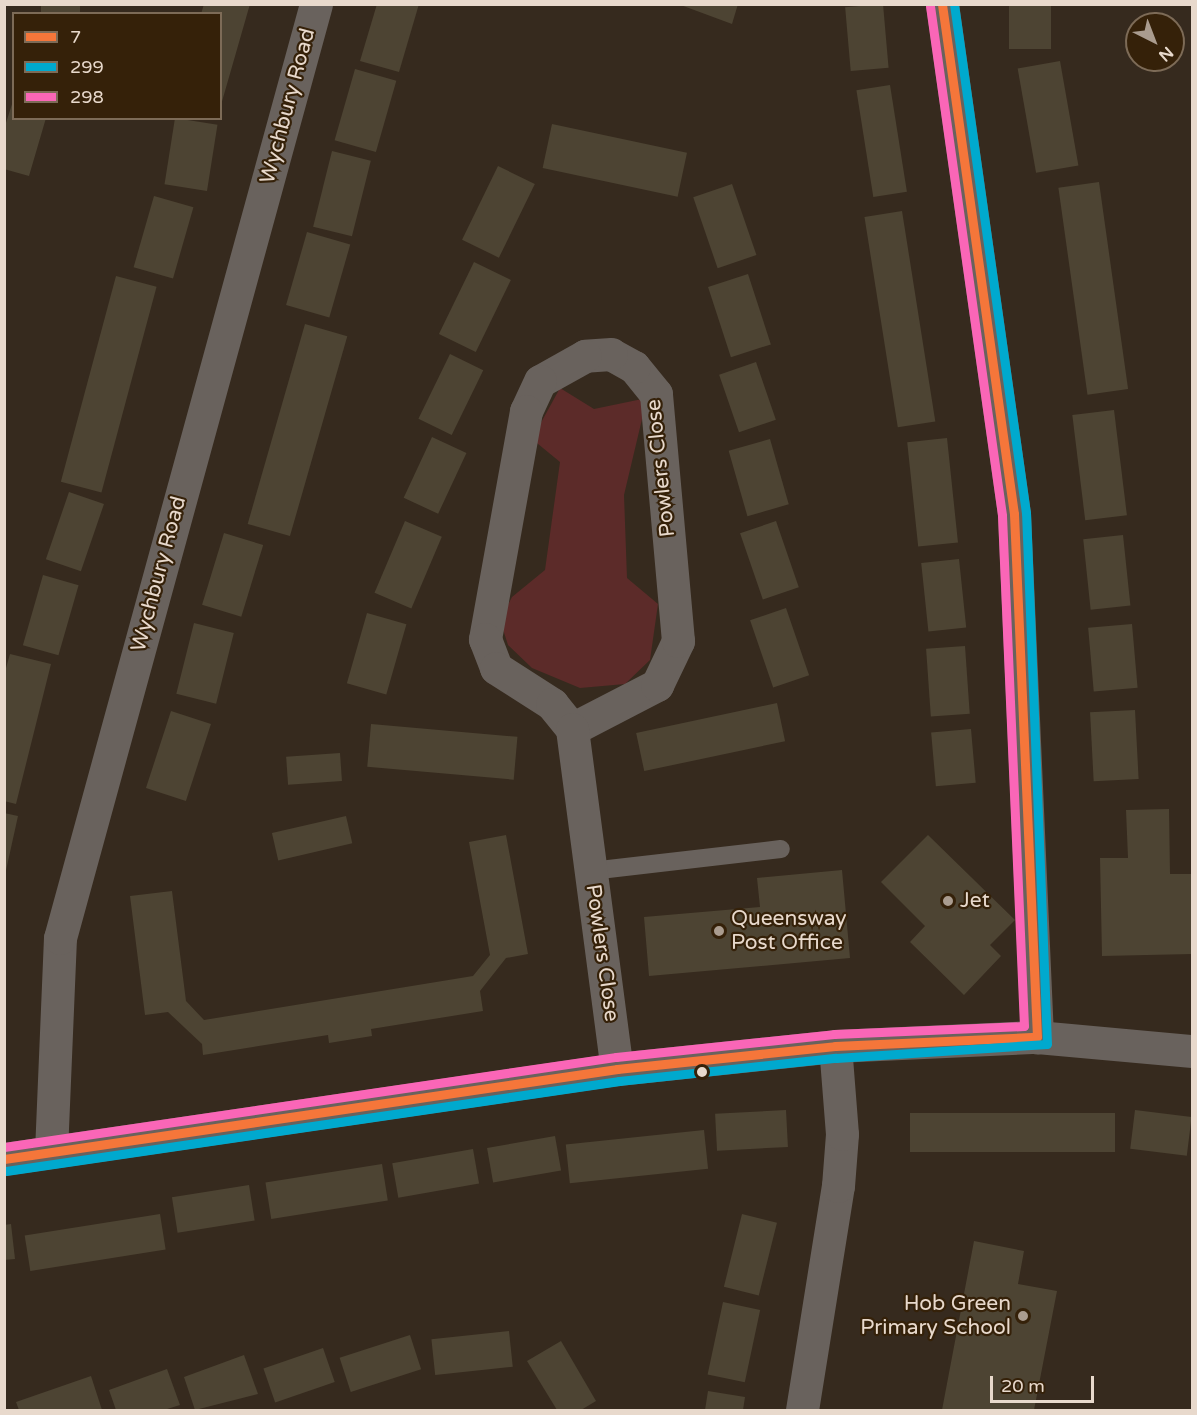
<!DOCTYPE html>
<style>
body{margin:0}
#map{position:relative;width:1197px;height:1415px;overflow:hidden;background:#362a1e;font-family:"Varela Round",sans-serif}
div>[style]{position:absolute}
.green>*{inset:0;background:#5c2b29}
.building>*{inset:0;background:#4d4433;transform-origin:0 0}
.service>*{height:18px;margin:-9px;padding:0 9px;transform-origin:9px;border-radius:9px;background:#69625d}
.minor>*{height:33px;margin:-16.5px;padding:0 16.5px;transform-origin:16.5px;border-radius:16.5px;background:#69625d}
.tertiary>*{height:33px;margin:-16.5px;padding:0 16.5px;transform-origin:16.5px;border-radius:16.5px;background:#69625d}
.bus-1>*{height:9px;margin:-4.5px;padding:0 4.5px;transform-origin:4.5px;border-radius:4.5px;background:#f5763a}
.bus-2>*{height:9px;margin:-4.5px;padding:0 4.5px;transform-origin:4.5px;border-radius:4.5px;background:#00a9ce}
.bus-3>*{height:9px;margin:-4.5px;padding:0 4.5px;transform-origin:4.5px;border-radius:4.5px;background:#fa66b7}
.dots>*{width:16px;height:16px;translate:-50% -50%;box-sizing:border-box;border:3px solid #352109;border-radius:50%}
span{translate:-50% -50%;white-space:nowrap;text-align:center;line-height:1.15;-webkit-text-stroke:4.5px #352109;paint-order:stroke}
.street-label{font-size:21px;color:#e8d9cc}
.poi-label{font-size:21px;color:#e8d9cc}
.left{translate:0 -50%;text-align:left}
.right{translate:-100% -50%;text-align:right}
.frame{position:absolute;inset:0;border:6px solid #e8d9cc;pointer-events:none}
.legend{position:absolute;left:12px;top:12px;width:210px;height:108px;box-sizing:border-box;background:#352109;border:2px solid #7d6b57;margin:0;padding:8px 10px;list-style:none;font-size:18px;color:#e8d9cc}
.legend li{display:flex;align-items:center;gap:12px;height:30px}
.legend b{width:30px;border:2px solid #7d6b57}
.north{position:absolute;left:1125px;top:12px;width:60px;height:60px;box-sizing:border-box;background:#352109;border:2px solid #7d6b57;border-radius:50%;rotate:138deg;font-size:16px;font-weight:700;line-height:24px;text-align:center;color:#e8d9cc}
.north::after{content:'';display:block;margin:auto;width:21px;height:27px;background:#aa9c8f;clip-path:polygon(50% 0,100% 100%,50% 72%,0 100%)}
.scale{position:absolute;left:990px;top:1376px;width:104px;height:27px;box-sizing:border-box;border:3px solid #e8d9cc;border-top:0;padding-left:8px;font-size:18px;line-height:21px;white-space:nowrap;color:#e8d9cc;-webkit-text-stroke:4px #352109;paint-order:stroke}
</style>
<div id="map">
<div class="green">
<div style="clip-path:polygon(560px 388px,594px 409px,647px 398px,624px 495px,627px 578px,658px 604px,650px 660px,625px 684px,580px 688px,532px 668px,508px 645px,500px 620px,512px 597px,545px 570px,560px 462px,532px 439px)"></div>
</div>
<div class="building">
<div style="left:41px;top:4px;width:39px;height:10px"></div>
<div style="clip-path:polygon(204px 4px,250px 4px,221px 105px,220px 14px,201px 14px)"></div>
<div style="clip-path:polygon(377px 4px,419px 4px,399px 72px,360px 61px)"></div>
<div style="clip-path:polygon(678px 4px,738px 4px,732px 24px)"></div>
<div style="left:883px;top:4px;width:64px;height:38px;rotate:85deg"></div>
<div style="left:1009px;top:4px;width:42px;height:45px"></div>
<div style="left:1060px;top:61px;width:106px;height:43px;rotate:80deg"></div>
<div style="left:355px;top:69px;width:43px;height:74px;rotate:16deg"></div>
<div style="left:890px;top:85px;width:108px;height:34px;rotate:81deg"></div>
<div style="clip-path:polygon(13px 101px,14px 118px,46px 118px,29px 176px,4px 169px,4px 129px)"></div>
<div style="left:175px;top:118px;width:43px;height:67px;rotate:9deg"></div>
<div style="left:552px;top:124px;width:138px;height:45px;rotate:12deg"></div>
<div style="left:332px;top:151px;width:40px;height:78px;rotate:14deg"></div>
<div style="left:498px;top:166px;width:41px;height:82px;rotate:26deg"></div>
<div style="left:1099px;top:182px;width:209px;height:41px;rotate:82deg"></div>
<div style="left:732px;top:184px;width:75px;height:41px;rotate:71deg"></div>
<div style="left:154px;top:196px;width:41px;height:74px;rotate:16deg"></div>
<div style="left:902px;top:211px;width:213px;height:38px;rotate:81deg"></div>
<div style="left:307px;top:232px;width:45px;height:76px;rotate:16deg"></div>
<div style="left:474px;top:262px;width:41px;height:80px;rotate:26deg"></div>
<div style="left:748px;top:274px;width:74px;height:42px;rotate:72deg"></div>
<div style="left:116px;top:276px;width:42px;height:213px;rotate:15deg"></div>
<div style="left:305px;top:324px;width:44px;height:208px;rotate:16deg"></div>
<div style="left:450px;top:354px;width:37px;height:72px;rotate:26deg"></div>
<div style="left:756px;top:362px;width:61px;height:39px;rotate:71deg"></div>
<div style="left:1114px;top:410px;width:106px;height:42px;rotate:83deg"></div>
<div style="left:432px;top:437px;width:38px;height:67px;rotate:25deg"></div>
<div style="left:947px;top:438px;width:105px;height:40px;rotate:84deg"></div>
<div style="left:770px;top:439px;width:68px;height:43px;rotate:74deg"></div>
<div style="left:69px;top:492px;width:37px;height:71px;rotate:19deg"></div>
<div style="left:405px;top:521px;width:40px;height:78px;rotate:23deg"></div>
<div style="left:776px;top:521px;width:70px;height:38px;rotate:71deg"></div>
<div style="left:224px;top:533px;width:41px;height:75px;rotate:17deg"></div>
<div style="left:1123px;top:535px;width:71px;height:40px;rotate:84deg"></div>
<div style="left:959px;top:559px;width:69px;height:38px;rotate:84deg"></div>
<div style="left:43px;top:575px;width:37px;height:73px;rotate:16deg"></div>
<div style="left:786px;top:608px;width:71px;height:38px;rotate:71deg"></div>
<div style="left:367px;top:613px;width:41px;height:73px;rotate:16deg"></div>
<div style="left:194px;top:623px;width:41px;height:73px;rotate:14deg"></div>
<div style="left:1132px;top:624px;width:64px;height:44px;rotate:85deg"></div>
<div style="left:965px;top:646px;width:68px;height:39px;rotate:86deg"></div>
<div style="clip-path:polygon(10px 654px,51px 664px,16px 804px,4px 801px,4px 675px)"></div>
<div style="left:777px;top:703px;width:39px;height:144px;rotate:78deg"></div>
<div style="left:1135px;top:710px;width:69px;height:45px;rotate:87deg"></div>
<div style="left:171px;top:711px;width:42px;height:81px;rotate:18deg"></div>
<div style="left:371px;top:724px;width:147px;height:43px;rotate:5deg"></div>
<div style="left:971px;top:729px;width:54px;height:40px;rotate:85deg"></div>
<div style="left:340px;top:753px;width:28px;height:54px;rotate:86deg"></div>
<div style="clip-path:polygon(1169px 809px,1170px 874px,1192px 874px,1192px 954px,1102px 956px,1100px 858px,1128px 858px,1126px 810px)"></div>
<div style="clip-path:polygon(4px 813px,18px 816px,5px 875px,4px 875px)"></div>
<div style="left:346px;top:816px;width:28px;height:76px;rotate:77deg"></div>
<div style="clip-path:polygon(506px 835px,528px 954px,506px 958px,480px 991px,483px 1011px,371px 1029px,372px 1036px,329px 1043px,328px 1035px,203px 1055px,202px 1044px,168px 1012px,145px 1015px,130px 896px,172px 891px,186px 1001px,204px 1020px,473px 976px,490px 955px,469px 842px)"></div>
<div style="clip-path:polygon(928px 835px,1015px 920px,990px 945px,1001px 956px,964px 995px,910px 942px,925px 926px,881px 882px)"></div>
<div style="clip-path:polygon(842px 870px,850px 958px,649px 976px,644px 917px,760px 907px,757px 878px)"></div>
<div style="left:786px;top:1110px;width:37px;height:71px;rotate:87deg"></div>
<div style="left:1135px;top:1110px;width:57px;height:39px;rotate:7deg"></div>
<div style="left:910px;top:1113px;width:205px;height:39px"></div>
<div style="left:704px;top:1130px;width:39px;height:139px;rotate:84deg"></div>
<div style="left:555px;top:1136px;width:35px;height:69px;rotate:80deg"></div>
<div style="left:473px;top:1149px;width:35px;height:82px;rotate:80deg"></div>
<div style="left:382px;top:1164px;width:37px;height:118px;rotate:81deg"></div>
<div style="left:249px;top:1185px;width:36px;height:78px;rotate:81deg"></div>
<div style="left:160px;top:1214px;width:36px;height:137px;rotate:81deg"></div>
<div style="left:742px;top:1214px;width:36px;height:75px;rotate:14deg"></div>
<div style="clip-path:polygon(11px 1224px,15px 1259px,4px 1260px,4px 1225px)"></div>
<div style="clip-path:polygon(974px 1241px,1024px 1251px,1018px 1284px,1057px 1291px,1034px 1410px,942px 1410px)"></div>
<div style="left:723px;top:1302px;width:38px;height:74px;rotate:12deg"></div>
<div style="left:509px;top:1331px;width:36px;height:78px;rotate:84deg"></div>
<div style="left:410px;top:1335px;width:36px;height:74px;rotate:72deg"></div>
<div style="clip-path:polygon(561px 1341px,596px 1401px,581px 1410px,557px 1410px,527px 1361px)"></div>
<div style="left:323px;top:1348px;width:36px;height:63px;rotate:71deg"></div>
<div style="clip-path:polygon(244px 1355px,258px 1394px,195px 1410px,184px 1377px)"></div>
<div style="clip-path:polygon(167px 1369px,180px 1405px,164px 1410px,116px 1410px,109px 1390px)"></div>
<div style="clip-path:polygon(91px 1376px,102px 1410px,19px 1410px,16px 1402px)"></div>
<div style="clip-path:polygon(708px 1391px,745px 1397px,743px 1410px,705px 1410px)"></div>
</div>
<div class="service">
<div style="left:591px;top:871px;width:191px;rotate:-6.6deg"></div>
</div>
<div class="minor">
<div style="left:572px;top:729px;width:96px;rotate:-27.4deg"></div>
<div style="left:657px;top:685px;width:49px;rotate:-64.5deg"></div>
<div style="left:678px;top:641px;width:248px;rotate:-95.1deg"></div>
<div style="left:656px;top:394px;width:35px;rotate:-129deg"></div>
<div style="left:634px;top:367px;width:26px;rotate:-151deg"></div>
<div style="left:611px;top:354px;width:26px;rotate:176deg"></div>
<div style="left:585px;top:356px;width:51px;rotate:150.9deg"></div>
<div style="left:540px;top:381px;width:33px;rotate:115deg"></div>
<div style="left:526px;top:411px;width:232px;rotate:100.2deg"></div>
<div style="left:485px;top:639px;width:31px;rotate:69deg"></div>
<div style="left:496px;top:668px;width:67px;rotate:32.7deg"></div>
<div style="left:552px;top:704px;width:32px;rotate:51deg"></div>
<div style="left:572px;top:729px;width:343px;rotate:82.5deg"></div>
<div style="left:51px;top:1152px;width:214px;rotate:-87.6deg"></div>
<div style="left:60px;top:938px;width:968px;rotate:-74.67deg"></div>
<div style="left:802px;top:1410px;width:227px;rotate:-80.9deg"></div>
<div style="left:838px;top:1186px;width:52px;rotate:-85.6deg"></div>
<div style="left:842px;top:1134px;width:88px;rotate:-94.5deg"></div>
</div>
<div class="tertiary">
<div style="left:942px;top:4px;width:515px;rotate:81.96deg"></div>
<div style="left:1014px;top:514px;width:524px;rotate:87.48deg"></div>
<div style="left:4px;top:1159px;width:620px;rotate:-8.35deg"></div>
<div style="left:617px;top:1069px;width:219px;rotate:-6deg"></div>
<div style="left:835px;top:1046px;width:202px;rotate:-2.6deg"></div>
<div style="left:1037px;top:1037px;width:156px;rotate:5.2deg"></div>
</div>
<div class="bus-1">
<div style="left:4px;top:1159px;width:620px;rotate:-8.35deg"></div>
<div style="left:617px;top:1069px;width:219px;rotate:-6deg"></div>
<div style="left:835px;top:1046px;width:202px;rotate:-2.6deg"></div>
<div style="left:1037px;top:1037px;width:524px;rotate:-92.52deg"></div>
<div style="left:1014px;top:514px;width:515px;rotate:-98.04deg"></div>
</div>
<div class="bus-2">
<div style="left:6px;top:1171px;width:620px;rotate:-8.35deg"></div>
<div style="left:619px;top:1081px;width:218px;rotate:-6.1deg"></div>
<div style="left:836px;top:1058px;width:211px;rotate:-3.8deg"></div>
<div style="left:1047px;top:1044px;width:531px;rotate:-92.26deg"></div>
<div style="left:1026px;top:513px;width:514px;rotate:-98.05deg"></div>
</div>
<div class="bus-3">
<div style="left:4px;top:1147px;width:619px;rotate:-8.37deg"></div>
<div style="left:616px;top:1057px;width:219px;rotate:-6deg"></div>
<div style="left:834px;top:1034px;width:190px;rotate:-2.4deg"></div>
<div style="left:1024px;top:1026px;width:511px;rotate:-92.47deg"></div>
<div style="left:1002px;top:515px;width:514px;rotate:-98.05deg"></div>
</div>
<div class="dots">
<div style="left:948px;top:901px;background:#aa9c8f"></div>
<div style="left:719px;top:931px;background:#aa9c8f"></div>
<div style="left:702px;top:1072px;background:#e8d9cc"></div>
<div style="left:1023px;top:1316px;background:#aa9c8f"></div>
</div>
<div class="street-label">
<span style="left:288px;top:106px;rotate:-75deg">Wychbury Road</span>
<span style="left:661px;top:468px;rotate:-96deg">Powlers Close</span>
<span style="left:159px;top:574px;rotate:-75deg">Wychbury Road</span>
<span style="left:602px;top:953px;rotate:82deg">Powlers Close</span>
</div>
<div class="poi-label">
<span class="left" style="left:960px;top:901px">Jet</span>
<span class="left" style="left:731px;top:931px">Queensway<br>Post Office</span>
<span class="right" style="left:1011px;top:1316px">Hob Green<br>Primary School</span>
</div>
<div class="frame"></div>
<ul class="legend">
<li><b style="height:8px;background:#f5763a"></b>7</li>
<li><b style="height:8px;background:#00a9ce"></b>299</li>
<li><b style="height:8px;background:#fa66b7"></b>298</li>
</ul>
<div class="north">N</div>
<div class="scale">20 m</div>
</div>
